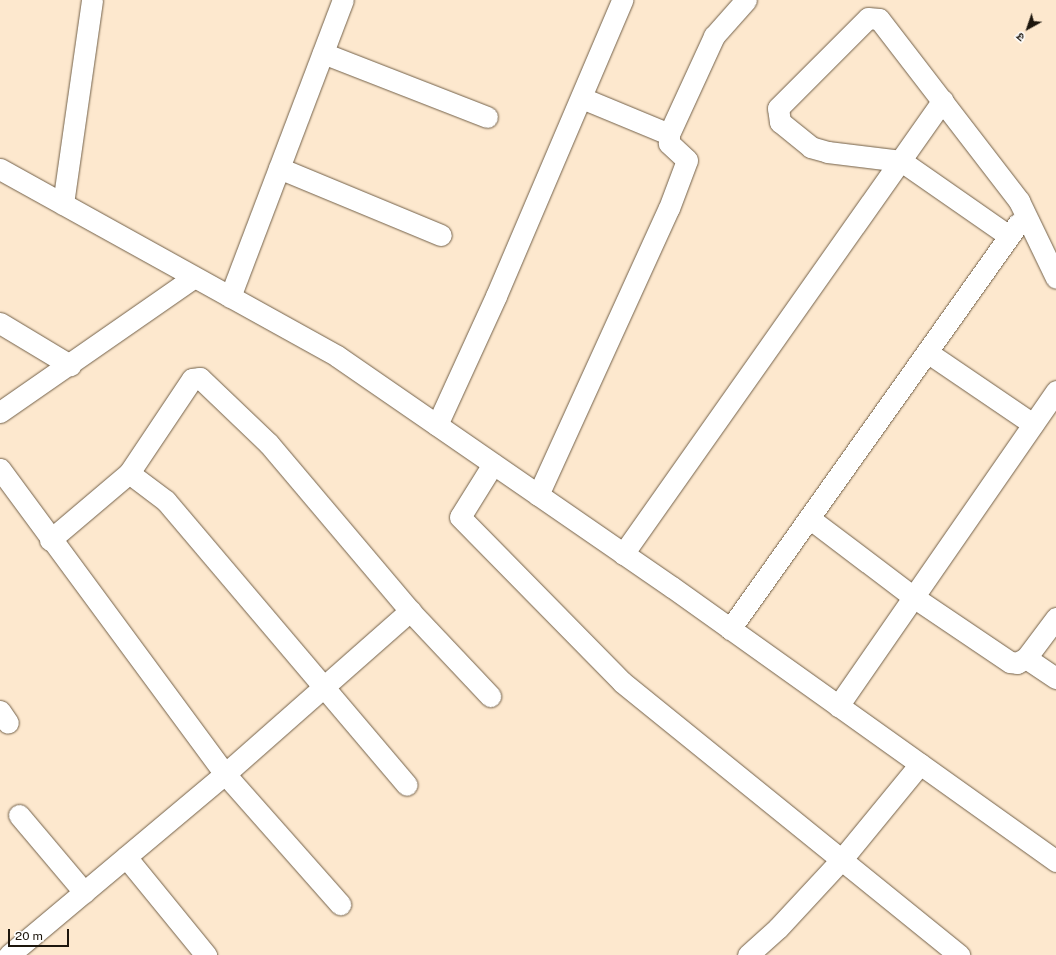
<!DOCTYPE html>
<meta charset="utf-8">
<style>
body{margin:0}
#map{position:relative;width:1056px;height:955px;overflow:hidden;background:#fde8ce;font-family:"Public Sans","Noto Sans Devanagari",sans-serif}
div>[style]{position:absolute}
.roads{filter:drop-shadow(0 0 1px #726049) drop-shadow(0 0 1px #726049)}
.street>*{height:21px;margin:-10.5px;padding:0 10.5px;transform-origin:10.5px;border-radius:10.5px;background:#fff}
span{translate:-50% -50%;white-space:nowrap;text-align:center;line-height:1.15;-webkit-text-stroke:4px #fff;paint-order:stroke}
.north{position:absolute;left:1008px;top:8px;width:40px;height:40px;-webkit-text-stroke:3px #fff;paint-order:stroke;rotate:220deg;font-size:11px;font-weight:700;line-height:16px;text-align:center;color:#1d160d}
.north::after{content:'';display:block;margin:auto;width:14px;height:18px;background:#1d160d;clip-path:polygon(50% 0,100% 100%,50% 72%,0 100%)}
.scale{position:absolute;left:8px;top:929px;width:61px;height:18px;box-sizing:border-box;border:2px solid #1d160d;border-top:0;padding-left:5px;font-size:12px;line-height:14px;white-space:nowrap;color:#1d160d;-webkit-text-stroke:3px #fff;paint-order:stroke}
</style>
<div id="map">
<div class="roads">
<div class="street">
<div style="left:323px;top:53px;width:176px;rotate:21.3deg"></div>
<div style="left:582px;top:98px;width:94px;rotate:22.5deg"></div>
<div style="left:279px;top:168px;width:175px;rotate:22.5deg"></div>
<div style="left:0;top:169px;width:385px;rotate:29deg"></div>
<div style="left:337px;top:356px;width:407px;rotate:34.6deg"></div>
<div style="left:672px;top:587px;width:472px;rotate:35.5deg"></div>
<div style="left:63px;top:204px;width:206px;rotate:-81.9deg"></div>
<div style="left:1009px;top:236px;width:131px;rotate:-145.2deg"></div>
<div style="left:901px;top:161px;width:74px;rotate:-173deg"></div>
<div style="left:828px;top:152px;width:18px;rotate:-164deg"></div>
<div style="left:811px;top:147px;width:40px;rotate:-141deg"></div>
<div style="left:780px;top:122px;width:14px;rotate:-98deg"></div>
<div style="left:778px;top:108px;width:127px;rotate:-45deg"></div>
<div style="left:868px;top:18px;width:11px;rotate:5deg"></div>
<div style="left:879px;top:19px;width:230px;rotate:52.4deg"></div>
<div style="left:1019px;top:201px;width:85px;rotate:64.3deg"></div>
<div style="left:230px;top:297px;width:318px;rotate:-69.2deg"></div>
<div style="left:0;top:323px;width:82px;rotate:31deg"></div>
<div style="left:927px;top:352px;width:128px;rotate:34.2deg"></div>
<div style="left:0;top:412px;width:236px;rotate:-34.8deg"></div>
<div style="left:437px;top:425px;width:142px;rotate:-65.4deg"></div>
<div style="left:496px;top:296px;width:322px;rotate:-66.9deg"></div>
<div style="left:493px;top:464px;width:62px;rotate:121.9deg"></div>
<div style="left:460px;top:517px;width:231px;rotate:45.5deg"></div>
<div style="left:622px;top:682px;width:434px;rotate:39deg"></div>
<div style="left:0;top:469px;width:379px;rotate:53.6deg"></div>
<div style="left:225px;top:774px;width:174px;rotate:48.5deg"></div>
<div style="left:129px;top:473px;width:113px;rotate:-56.2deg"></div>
<div style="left:192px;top:379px;width:8px;rotate:-7deg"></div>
<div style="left:200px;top:378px;width:95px;rotate:43.7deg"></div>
<div style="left:269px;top:444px;width:219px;rotate:49.8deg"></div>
<div style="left:410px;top:611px;width:117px;rotate:46.7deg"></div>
<div style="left:538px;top:495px;width:315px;rotate:-65.5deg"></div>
<div style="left:669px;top:208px;width:51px;rotate:-69.4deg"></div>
<div style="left:687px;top:160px;width:25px;rotate:-137deg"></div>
<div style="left:669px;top:143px;width:9px;rotate:-90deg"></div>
<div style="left:669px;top:134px;width:108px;rotate:-65.3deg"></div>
<div style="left:714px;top:36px;width:48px;rotate:-48.4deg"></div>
<div style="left:809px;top:518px;width:129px;rotate:37.1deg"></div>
<div style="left:912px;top:596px;width:118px;rotate:34deg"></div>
<div style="left:1010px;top:662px;width:7px;rotate:8deg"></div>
<div style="left:1017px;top:663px;width:10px;rotate:-29deg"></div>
<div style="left:1026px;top:658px;width:50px;rotate:-53.1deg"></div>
<div style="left:50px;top:540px;width:104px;rotate:-40.3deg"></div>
<div style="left:129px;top:473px;width:46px;rotate:37.1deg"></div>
<div style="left:166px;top:501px;width:372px;rotate:49.7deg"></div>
<div style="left:623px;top:554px;width:555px;rotate:-54.82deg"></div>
<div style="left:730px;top:629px;width:497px;rotate:-54.6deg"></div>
<div style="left:1026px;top:658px;width:36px;rotate:34deg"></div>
<div style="left:838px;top:706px;width:383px;rotate:-55.3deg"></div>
<div style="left:0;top:711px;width:14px;rotate:56deg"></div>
<div style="left:19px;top:815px;width:101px;rotate:49.8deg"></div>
<div style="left:126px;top:857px;width:127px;rotate:50.8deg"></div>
<div style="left:9px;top:955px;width:282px;rotate:-40deg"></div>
<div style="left:225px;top:774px;width:247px;rotate:-41.4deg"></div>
<div style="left:748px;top:955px;width:40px;rotate:-42deg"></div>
<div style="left:778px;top:928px;width:94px;rotate:-47.2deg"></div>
<div style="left:842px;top:859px;width:123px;rotate:-50.6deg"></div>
</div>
</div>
<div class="north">उ</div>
<div class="scale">20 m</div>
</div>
